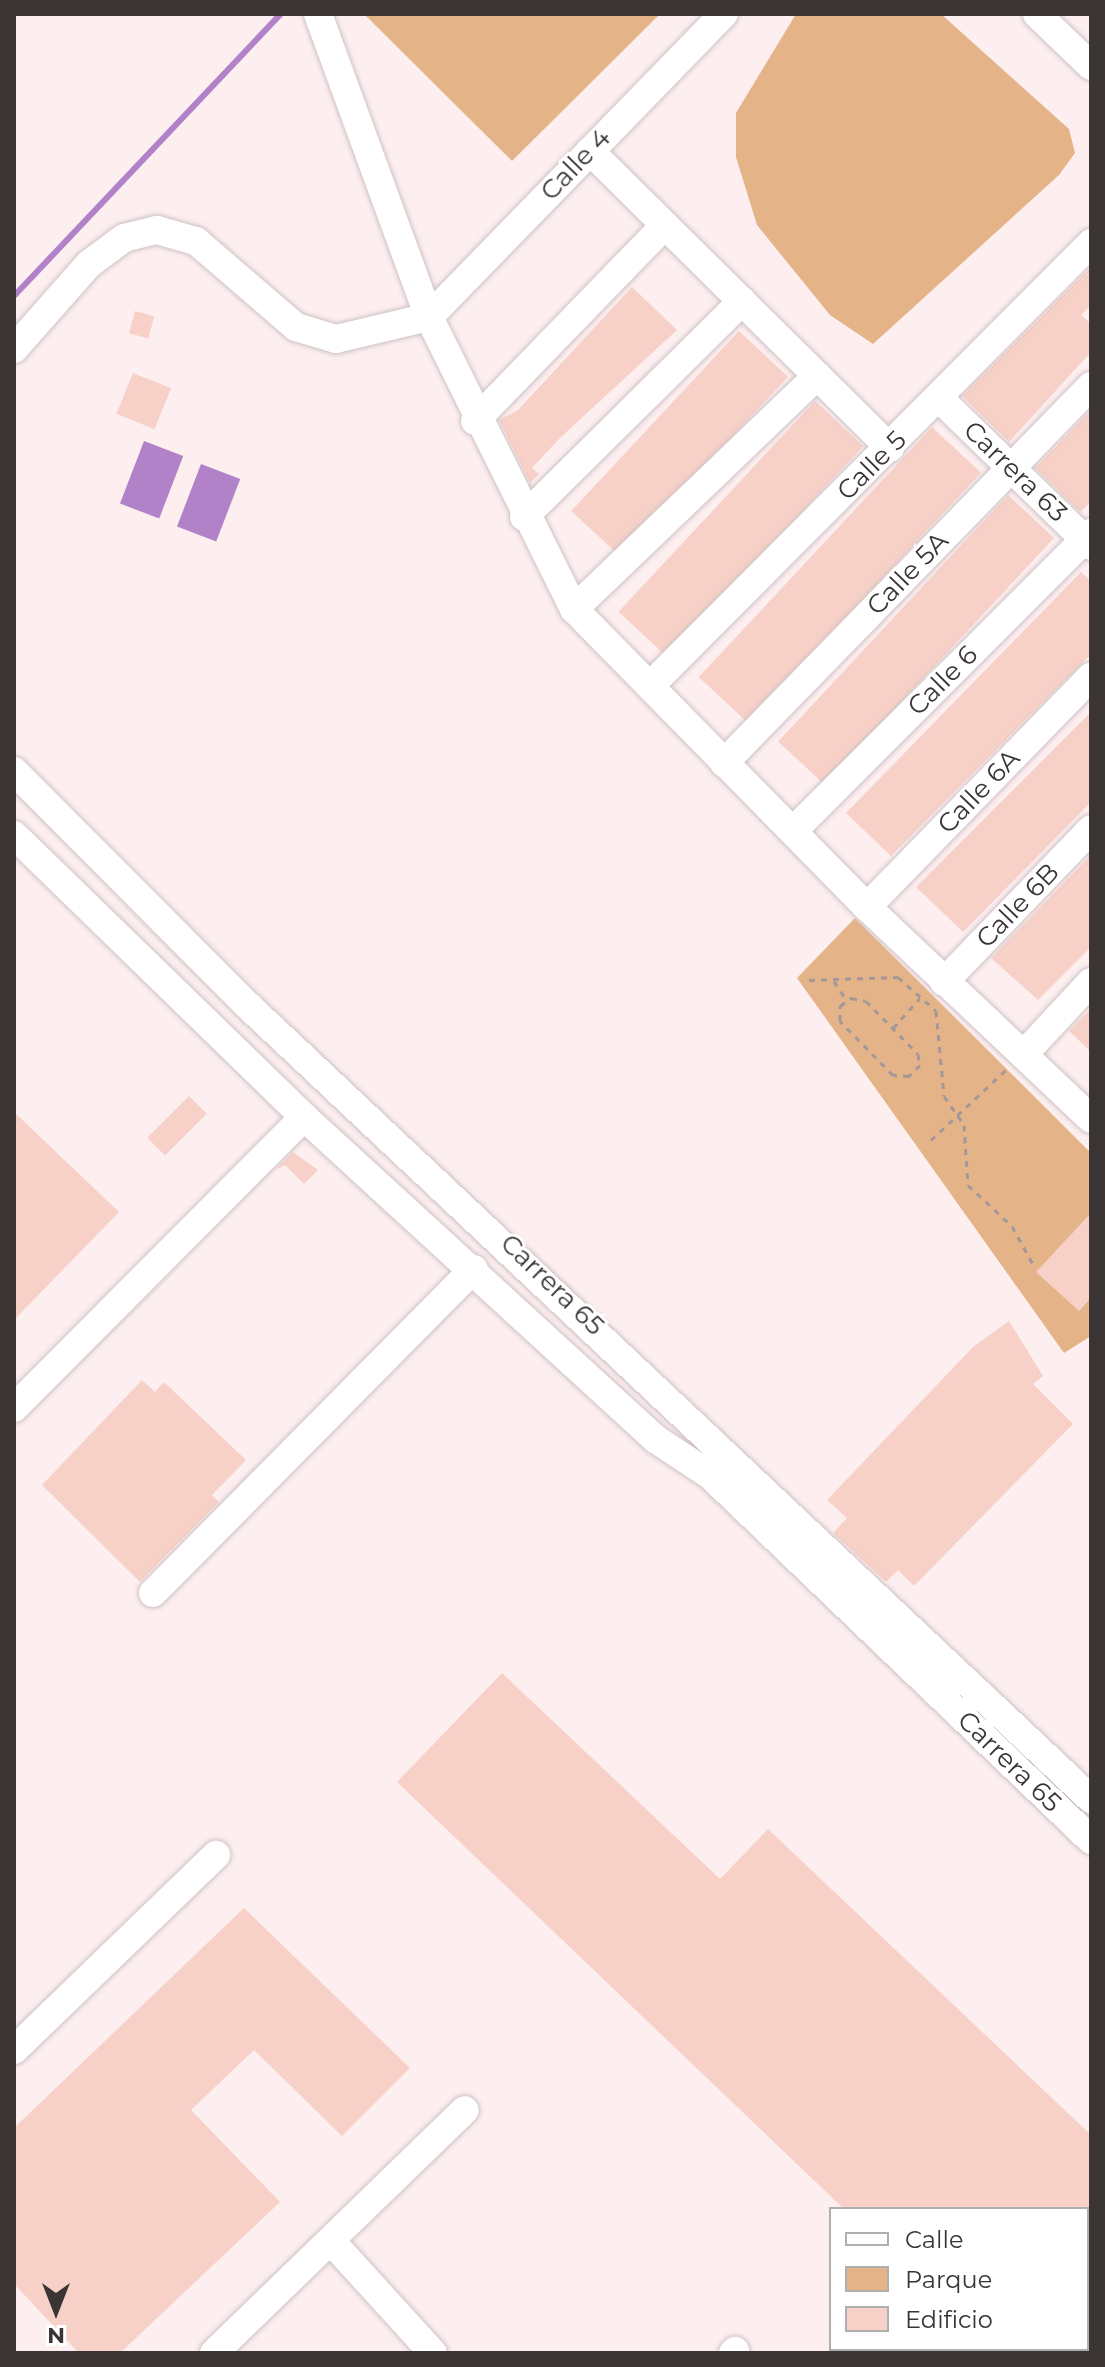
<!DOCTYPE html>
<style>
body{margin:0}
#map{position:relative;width:1105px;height:2367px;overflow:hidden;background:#fdeef0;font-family:Montserrat,sans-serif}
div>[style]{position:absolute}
.green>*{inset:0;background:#e5b388}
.water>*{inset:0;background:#b282c9;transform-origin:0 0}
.stream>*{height:6px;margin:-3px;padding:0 3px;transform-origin:3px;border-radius:3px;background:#b282c9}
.building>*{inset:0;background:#f7d1c7;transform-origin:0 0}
.path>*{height:3px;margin-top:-1.5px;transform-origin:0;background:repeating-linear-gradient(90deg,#a29799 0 6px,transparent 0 12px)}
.roads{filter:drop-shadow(0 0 2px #cfc2c4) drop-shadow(0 0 2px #cfc2c4)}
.minor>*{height:28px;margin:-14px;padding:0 14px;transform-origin:14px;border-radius:14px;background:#fff}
span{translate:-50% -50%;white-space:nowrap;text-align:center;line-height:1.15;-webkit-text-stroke:6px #fff;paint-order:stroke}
.street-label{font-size:26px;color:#3a3435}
.frame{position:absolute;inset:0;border:16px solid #3a3435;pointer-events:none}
.legend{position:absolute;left:829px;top:2207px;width:260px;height:144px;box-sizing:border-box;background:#fff;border:2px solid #b0aeae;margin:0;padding:10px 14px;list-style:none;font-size:24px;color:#3a3435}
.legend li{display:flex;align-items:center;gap:16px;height:40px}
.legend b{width:40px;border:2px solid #b0aeae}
.north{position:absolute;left:16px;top:2271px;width:80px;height:80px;-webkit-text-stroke:6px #fff;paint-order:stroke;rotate:180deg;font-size:22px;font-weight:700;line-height:32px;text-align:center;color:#3a3435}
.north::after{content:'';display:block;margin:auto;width:28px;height:36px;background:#3a3435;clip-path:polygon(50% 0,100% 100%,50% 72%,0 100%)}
</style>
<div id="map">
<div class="green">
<div style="clip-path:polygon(364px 14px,660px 14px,512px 161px)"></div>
<div style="clip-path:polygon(796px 14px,941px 14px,1069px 129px,1075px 153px,1059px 175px,873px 344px,830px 315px,757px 225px,736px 157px,736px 113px)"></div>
<div style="clip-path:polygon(855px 918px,1091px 1153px,1091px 1336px,1064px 1353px,797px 978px)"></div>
</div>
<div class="water">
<div style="left:144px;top:441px;width:42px;height:67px;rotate:21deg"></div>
<div style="left:201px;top:464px;width:42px;height:67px;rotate:21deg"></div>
</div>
<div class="stream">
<div style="left:14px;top:296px;width:388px;rotate:-46.6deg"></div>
</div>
<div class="building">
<div style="clip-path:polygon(1091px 267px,1091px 305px,1081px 315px,1091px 324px,1091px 352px,1009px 442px,962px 396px)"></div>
<div style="clip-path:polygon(632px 287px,677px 330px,560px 438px,532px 468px,539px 474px,530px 483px,499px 420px,518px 410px)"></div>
<div style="left:135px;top:311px;width:20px;height:23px;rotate:15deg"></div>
<div style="left:739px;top:331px;width:67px;height:246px;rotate:43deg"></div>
<div style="left:133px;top:373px;width:41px;height:44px;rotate:22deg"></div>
<div style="left:815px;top:401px;width:66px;height:288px;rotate:43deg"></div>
<div style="clip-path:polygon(1091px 410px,1091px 502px,1080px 512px,1035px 468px)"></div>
<div style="left:932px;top:427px;width:67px;height:342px;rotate:43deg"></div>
<div style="left:1008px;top:495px;width:63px;height:337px;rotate:43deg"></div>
<div style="clip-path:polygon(1081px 572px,1091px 581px,1091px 654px,891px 856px,846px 813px)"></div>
<div style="clip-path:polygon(1091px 712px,1091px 802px,963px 932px,916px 887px)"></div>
<div style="clip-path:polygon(1091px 855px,1091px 947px,1038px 1000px,991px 958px)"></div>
<div style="clip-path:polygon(1091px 1009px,1091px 1052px,1069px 1031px)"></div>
<div style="left:189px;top:1096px;width:25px;height:59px;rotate:45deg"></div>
<div style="clip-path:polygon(14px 1112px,119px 1212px,14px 1320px)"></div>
<div style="clip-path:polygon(293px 1152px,318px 1170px,304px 1184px,285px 1165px,275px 1170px)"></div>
<div style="clip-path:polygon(1091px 1213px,1091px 1298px,1079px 1311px,1036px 1272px)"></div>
<div style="clip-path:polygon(1009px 1321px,1043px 1376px,1033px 1384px,1073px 1424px,914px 1586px,898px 1570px,886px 1582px,833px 1533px,847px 1518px,827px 1500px,973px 1347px)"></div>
<div style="clip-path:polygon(142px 1380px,155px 1392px,164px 1382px,246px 1460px,212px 1495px,219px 1502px,140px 1582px,42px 1485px)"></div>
<div style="clip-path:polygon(502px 1673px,720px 1879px,768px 1829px,1091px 2135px,1091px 2209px,844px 2209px,397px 1782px)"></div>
<div style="clip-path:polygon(244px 1908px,410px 2068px,342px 2136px,254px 2050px,191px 2110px,280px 2202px,120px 2353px,79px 2353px,16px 2286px,14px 2128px)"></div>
</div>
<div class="path">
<div style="left:809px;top:980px;width:89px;rotate:-1.9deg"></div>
<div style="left:898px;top:977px;width:51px;rotate:41.8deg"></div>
<div style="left:936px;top:1011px;width:85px;rotate:84.6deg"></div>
<div style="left:944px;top:1096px;width:35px;rotate:55deg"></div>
<div style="left:964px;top:1125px;width:60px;rotate:86.2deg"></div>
<div style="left:968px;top:1185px;width:60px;rotate:43deg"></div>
<div style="left:1012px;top:1226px;width:46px;rotate:61.2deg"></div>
<div style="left:834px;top:981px;width:24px;rotate:57deg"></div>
<div style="left:851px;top:998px;width:15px;rotate:11deg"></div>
<div style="left:866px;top:1001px;width:74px;rotate:45.5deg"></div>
<div style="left:918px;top:1054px;width:11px;rotate:80deg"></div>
<div style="left:920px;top:1065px;width:16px;rotate:135deg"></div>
<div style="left:909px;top:1076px;width:16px;rotate:-176deg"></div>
<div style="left:893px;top:1075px;width:76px;rotate:-134.5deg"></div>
<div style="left:840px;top:1021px;width:15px;rotate:-90deg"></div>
<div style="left:840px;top:1006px;width:14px;rotate:-36deg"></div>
<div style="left:893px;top:1028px;width:40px;rotate:-48deg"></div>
<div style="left:931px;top:1140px;width:104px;rotate:-43.1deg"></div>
</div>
<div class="roads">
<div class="minor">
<div style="left:318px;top:14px;width:323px;rotate:69.9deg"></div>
<div style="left:429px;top:317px;width:326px;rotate:63.6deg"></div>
<div style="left:574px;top:609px;width:418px;rotate:45.5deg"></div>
<div style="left:867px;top:907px;width:308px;rotate:43.4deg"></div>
<div style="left:1037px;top:14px;width:75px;rotate:43.9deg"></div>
<div style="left:590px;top:151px;width:422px;rotate:44.7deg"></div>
<div style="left:14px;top:349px;width:113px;rotate:-48.6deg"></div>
<div style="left:89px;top:264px;width:44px;rotate:-36.6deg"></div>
<div style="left:124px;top:238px;width:34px;rotate:-14deg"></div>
<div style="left:157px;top:230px;width:41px;rotate:15.8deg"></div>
<div style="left:196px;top:241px;width:132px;rotate:40.7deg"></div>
<div style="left:296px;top:327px;width:42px;rotate:16.7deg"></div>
<div style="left:336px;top:339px;width:96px;rotate:-13.3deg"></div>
<div style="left:429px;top:317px;width:423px;rotate:-45.8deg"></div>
<div style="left:939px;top:398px;width:212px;rotate:44.2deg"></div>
<div style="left:475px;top:421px;width:273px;rotate:-45.9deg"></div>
<div style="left:524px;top:517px;width:307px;rotate:-44.7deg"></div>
<div style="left:574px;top:609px;width:337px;rotate:-43.8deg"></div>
<div style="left:651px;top:685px;width:624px;rotate:-45.13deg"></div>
<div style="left:724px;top:763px;width:526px;rotate:-45.77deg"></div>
<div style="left:14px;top:771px;width:326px;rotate:45.1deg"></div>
<div style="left:244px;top:1002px;width:1163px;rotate:43.26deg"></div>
<div style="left:795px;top:829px;width:419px;rotate:-45deg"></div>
<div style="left:14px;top:835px;width:405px;rotate:44.2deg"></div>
<div style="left:304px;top:1117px;width:478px;rotate:42.5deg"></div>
<div style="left:657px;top:1440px;width:64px;rotate:33.4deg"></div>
<div style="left:710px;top:1475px;width:528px;rotate:43.77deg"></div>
<div style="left:867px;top:907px;width:321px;rotate:-45.8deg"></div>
<div style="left:944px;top:982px;width:212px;rotate:-46.1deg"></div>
<div style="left:1024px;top:1054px;width:98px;rotate:-47.1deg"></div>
<div style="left:14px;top:1408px;width:411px;rotate:-45.1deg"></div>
<div style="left:153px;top:1593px;width:456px;rotate:-45.3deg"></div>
<div style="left:14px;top:2050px;width:281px;rotate:-44deg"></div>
<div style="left:331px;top:2241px;width:151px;rotate:47.7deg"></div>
<div style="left:214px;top:2353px;width:349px;rotate:-44.1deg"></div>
<div style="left:733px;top:2353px;width:3px;rotate:-45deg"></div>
</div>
</div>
<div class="street-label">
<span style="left:576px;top:165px;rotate:-46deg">Calle 4</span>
<span style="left:872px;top:466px;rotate:-45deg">Calle 5</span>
<span style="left:1015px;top:472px;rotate:44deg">Carrera 63</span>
<span style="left:908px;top:574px;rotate:-46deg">Calle 5A</span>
<span style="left:943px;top:681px;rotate:-45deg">Calle 6</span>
<span style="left:979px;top:792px;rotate:-46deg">Calle 6A</span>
<span style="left:1018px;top:906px;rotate:-46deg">Calle 6B</span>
<span style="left:552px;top:1285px;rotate:44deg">Carrera 65</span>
<span style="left:1009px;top:1762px;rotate:44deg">Carrera 65</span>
</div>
<div class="frame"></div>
<ul class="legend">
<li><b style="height:10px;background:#fff"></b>Calle</li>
<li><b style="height:22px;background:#e5b388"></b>Parque</li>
<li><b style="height:22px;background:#f7d1c7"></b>Edificio</li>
</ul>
<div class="north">N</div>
</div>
